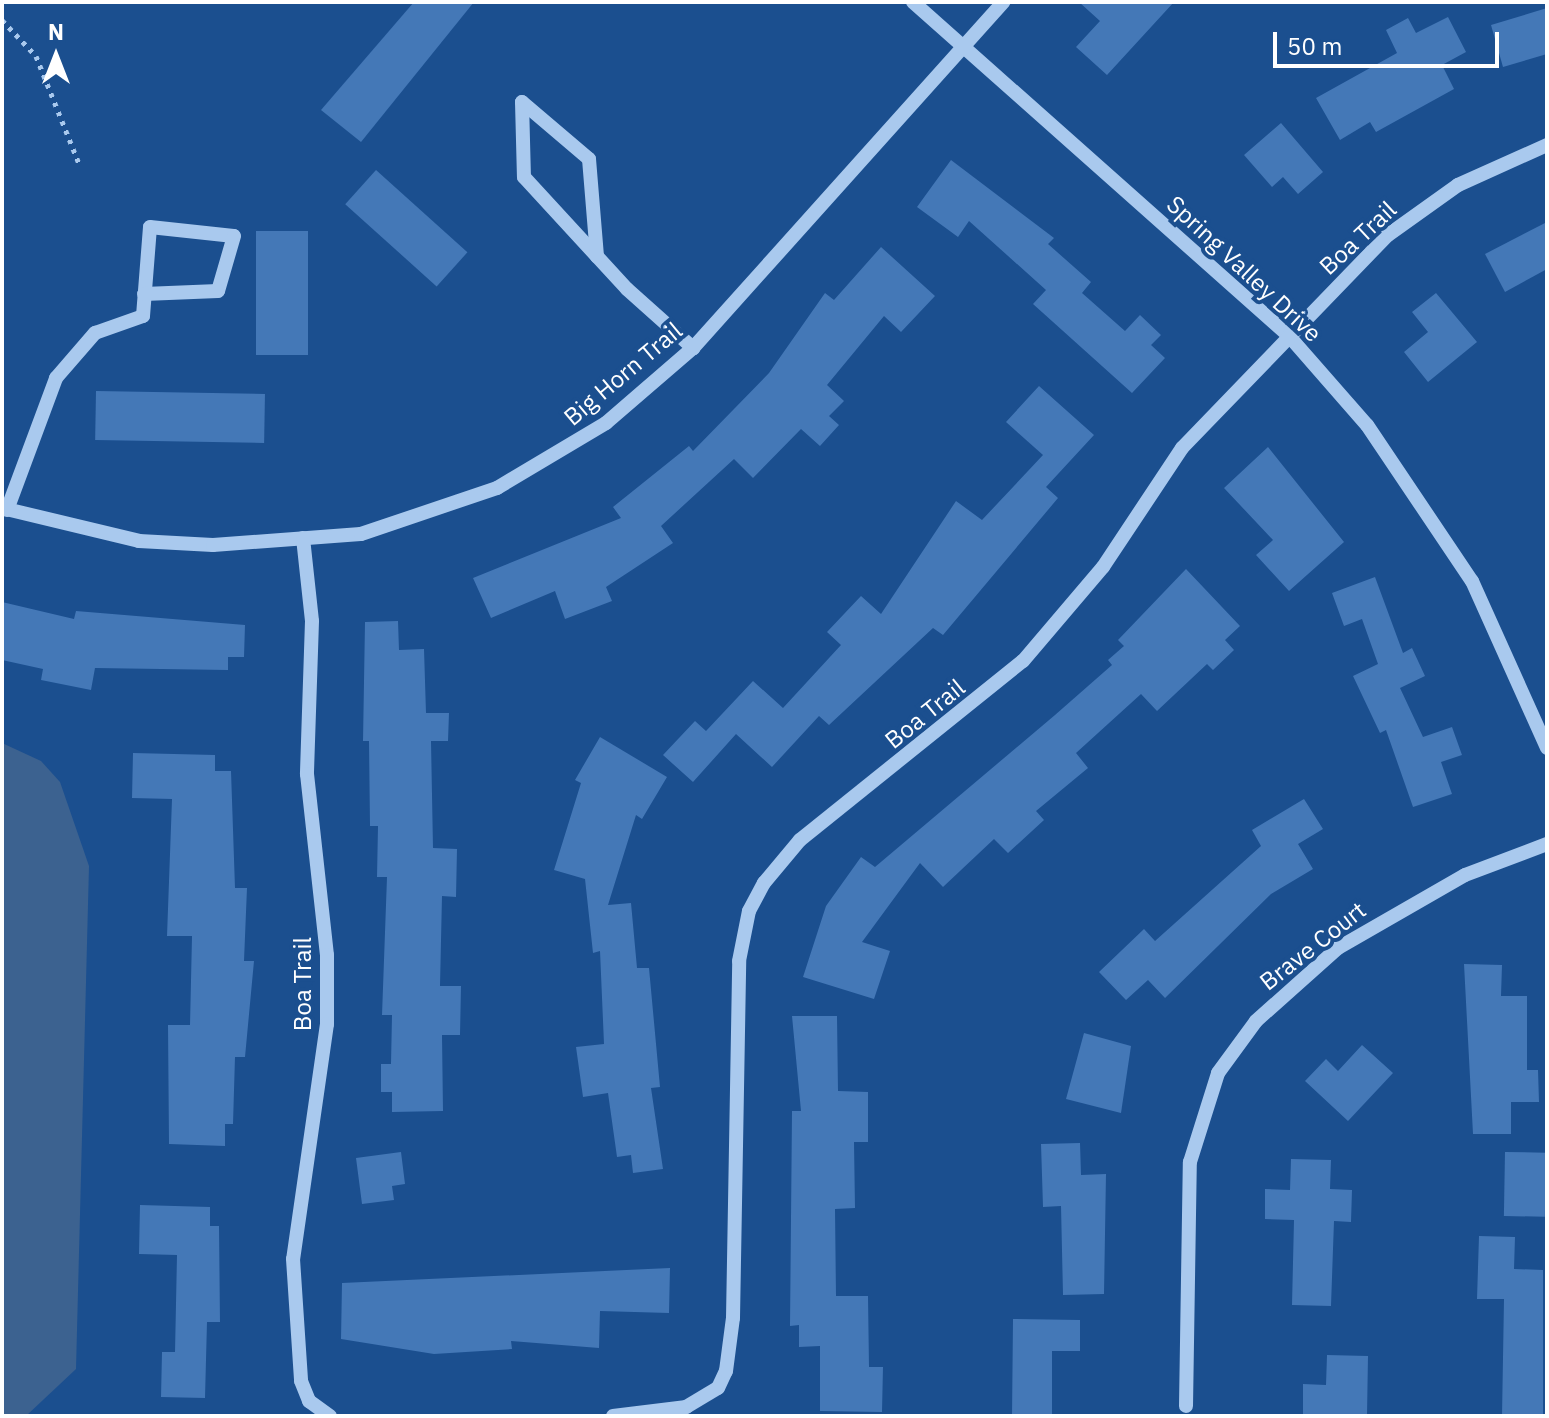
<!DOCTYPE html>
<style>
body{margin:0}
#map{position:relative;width:1549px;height:1418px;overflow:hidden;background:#1b4f8f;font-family:"IBM Plex Sans",sans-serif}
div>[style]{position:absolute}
.water>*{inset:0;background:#3c6290}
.building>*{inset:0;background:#4478b7;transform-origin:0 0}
.path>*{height:5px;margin-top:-2.5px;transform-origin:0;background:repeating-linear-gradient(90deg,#a9c9ee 0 4px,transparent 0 10px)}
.minor>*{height:14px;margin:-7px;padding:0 7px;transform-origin:7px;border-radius:7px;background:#a9c9ee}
span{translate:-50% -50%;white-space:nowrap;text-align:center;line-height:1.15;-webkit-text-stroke:8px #1b4f8f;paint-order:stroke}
.street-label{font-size:24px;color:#fff}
.frame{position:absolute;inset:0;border:4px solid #fff;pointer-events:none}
.north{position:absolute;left:16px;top:16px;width:80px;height:80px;-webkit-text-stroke:6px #1b4f8f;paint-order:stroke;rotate:0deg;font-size:22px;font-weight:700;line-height:32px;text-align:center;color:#fff}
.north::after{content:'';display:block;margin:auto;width:28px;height:36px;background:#fff;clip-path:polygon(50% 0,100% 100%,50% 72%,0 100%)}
.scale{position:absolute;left:1273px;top:32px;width:226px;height:36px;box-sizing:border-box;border:4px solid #fff;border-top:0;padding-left:10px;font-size:24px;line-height:28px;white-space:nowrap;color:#fff;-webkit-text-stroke:6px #1b4f8f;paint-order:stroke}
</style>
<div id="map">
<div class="water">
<div style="clip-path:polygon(2px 743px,41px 761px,60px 782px,89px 866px,76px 1369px,26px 1416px,2px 1416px)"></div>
</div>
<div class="building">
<div style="clip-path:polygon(414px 2px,474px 2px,361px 142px,321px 110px)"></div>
<div style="clip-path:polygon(1079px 2px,1174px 2px,1107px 75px,1076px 47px,1100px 21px)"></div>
<div style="clip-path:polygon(1547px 8px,1547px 54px,1503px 67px,1491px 25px)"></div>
<div style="clip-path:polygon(1448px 17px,1466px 52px,1442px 65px,1454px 89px,1376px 132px,1370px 122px,1340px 140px,1316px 98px,1397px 53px,1386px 30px,1408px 18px,1416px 33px)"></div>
<div style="clip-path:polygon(1281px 123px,1323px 172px,1298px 194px,1283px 177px,1272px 187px,1244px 155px)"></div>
<div style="clip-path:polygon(951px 160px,1054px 238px,1048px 244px,1091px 282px,1082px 293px,1125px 331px,1140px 315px,1161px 335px,1151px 345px,1165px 358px,1132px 393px,1033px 304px,1046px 290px,969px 221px,958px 237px,917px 207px)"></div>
<div style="left:376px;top:170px;width:123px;height:46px;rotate:42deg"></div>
<div style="clip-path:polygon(1547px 222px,1547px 269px,1505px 292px,1485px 254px)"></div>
<div style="left:256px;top:231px;width:52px;height:124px"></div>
<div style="clip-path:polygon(881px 247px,935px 296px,901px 332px,884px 316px,827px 385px,844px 401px,829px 416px,839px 425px,820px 446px,801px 429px,753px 478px,734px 459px,661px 526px,673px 543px,606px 587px,612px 601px,565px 619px,555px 591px,491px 618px,473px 578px,621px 518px,613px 507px,689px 446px,693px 451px,769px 373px,825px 293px,834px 300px)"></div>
<div style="clip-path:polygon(1436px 293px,1477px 342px,1428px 382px,1404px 352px,1428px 332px,1412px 312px)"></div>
<div style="clip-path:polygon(1039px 386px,1094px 435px,1046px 487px,1058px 498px,943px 635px,933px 628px,829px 725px,819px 716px,772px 767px,736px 734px,693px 782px,663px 755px,695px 721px,706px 731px,753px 681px,783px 708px,841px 645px,827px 632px,861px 596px,881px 614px,956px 501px,982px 520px,1043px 455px,1006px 422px)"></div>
<div style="left:96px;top:391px;width:169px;height:49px;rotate:1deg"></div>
<div style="clip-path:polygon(1268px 447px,1344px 542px,1289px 591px,1256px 555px,1273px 540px,1224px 488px)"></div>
<div style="clip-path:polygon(1186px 569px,1240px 626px,1225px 640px,1234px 650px,1213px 670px,1207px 664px,1157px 711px,1141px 694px,1076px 753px,1088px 768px,1036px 811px,1044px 820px,1008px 853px,994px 839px,943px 887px,920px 863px,862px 942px,890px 951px,874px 999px,803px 977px,826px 906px,861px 857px,875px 867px,1055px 715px,1112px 665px,1108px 660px,1124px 646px,1118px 640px)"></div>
<div style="clip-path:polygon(1375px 577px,1403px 653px,1412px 648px,1425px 676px,1400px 688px,1423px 737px,1452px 727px,1462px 755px,1441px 762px,1452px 794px,1413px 807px,1386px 730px,1380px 733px,1353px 676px,1378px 664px,1362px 619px,1344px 626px,1332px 593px)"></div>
<div style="clip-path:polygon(2px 602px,74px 619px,76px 611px,245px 625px,244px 657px,228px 657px,228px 670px,95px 668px,91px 690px,41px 680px,43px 669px,2px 660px)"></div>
<div style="clip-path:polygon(398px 621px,399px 650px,424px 649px,426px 713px,449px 713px,448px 741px,431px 741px,433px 848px,457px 849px,456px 897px,442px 896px,440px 986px,461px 986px,460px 1035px,442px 1035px,443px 1111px,392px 1112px,392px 1092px,381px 1092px,381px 1064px,391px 1064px,392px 1015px,382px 1015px,387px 877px,377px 877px,378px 826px,370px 826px,369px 741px,363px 741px,365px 622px)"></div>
<div style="clip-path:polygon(600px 737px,667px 777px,642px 819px,636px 815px,608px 905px,631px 903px,637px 968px,649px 968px,660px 1087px,651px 1088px,663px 1169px,633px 1173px,631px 1155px,617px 1157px,608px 1093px,583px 1097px,576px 1047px,604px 1044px,600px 951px,593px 953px,585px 879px,554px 870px,581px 783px,575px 780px)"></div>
<div style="clip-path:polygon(133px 753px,215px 755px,215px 771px,231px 771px,235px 888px,247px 888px,244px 961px,254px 961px,245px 1057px,235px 1057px,233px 1124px,225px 1124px,225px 1146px,169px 1144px,168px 1025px,190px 1025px,192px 936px,167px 936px,172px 799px,132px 798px)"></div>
<div style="clip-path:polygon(1304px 799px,1323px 829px,1298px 844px,1313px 869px,1271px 894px,1165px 998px,1148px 980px,1126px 1000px,1099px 972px,1144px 929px,1155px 941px,1261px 846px,1252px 830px)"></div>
<div style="clip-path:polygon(1464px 964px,1502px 965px,1501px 996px,1527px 996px,1527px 1070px,1538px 1070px,1539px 1102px,1511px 1102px,1511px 1134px,1473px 1134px)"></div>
<div style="clip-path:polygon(792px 1016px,837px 1016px,838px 1091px,868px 1092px,868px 1142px,854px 1142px,855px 1208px,835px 1209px,836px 1296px,868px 1296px,869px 1367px,883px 1367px,882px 1412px,820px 1411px,820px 1346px,799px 1347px,799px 1325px,790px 1326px,792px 1111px,801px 1111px)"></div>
<div style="clip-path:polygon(1084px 1033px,1131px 1046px,1121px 1113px,1066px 1099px)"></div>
<div style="clip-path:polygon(1362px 1045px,1393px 1073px,1348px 1121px,1305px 1081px,1326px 1059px,1338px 1071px)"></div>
<div style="clip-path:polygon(1080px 1143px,1081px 1175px,1106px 1174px,1104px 1294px,1063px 1295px,1061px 1206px,1043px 1207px,1041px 1144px)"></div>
<div style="clip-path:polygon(401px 1152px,405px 1184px,392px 1186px,394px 1200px,362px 1204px,356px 1158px)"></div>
<div style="left:1505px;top:1152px;width:41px;height:64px;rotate:1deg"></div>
<div style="clip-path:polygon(1291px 1159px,1331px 1160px,1330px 1189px,1352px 1190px,1351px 1222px,1334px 1221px,1331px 1306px,1292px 1305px,1294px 1220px,1265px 1219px,1265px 1189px,1290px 1190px)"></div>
<div style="clip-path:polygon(140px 1205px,210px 1207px,210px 1226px,219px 1226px,220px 1322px,207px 1322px,205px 1398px,161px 1397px,162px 1352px,175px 1352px,177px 1255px,139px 1254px)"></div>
<div style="clip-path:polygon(1479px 1236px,1515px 1237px,1514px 1269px,1543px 1270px,1543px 1416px,1502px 1416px,1504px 1299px,1477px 1299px)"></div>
<div style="clip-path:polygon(670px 1268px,669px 1313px,600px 1311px,599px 1348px,511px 1341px,512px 1349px,434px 1354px,341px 1339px,342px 1283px)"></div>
<div style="clip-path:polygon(1013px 1319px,1080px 1320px,1080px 1351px,1052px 1351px,1052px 1416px,1012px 1416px)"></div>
<div style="clip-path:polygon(1327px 1355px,1368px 1356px,1367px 1416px,1303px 1416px,1303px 1384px,1326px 1385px)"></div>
</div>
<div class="path">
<div style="left:2px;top:20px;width:50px;rotate:46.6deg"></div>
<div style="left:36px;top:56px;width:118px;rotate:68.2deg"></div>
</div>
<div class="minor">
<div style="left:913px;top:2px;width:503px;rotate:41.61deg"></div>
<div style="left:1289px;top:336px;width:118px;rotate:48.8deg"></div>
<div style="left:1367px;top:425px;width:188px;rotate:56.1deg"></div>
<div style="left:1472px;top:581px;width:183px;rotate:65.8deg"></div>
<div style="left:522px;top:102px;width:75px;rotate:88.5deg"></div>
<div style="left:524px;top:177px;width:152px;rotate:47.4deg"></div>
<div style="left:627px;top:289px;width:89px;rotate:41.8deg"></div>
<div style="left:522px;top:102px;width:88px;rotate:40.4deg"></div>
<div style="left:589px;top:159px;width:98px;rotate:85.3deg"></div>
<div style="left:2px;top:508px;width:141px;rotate:13.5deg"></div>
<div style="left:139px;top:541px;width:74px;rotate:3.1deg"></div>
<div style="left:213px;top:545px;width:148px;rotate:-4.3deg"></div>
<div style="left:361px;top:534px;width:144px;rotate:-18.7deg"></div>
<div style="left:497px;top:488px;width:127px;rotate:-30.8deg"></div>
<div style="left:606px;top:423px;width:115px;rotate:-40.8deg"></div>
<div style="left:693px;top:348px;width:465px;rotate:-48.1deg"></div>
<div style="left:7px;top:510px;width:141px;rotate:-69.6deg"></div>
<div style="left:56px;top:378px;width:60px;rotate:-49.1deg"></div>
<div style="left:95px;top:333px;width:51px;rotate:-19.5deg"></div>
<div style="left:143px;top:316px;width:89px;rotate:-85.5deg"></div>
<div style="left:150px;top:227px;width:84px;rotate:6.1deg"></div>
<div style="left:234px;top:236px;width:57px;rotate:106.2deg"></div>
<div style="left:218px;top:291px;width:74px;rotate:177.7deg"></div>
<div style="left:303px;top:538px;width:83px;rotate:83.8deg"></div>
<div style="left:312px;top:621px;width:153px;rotate:91.9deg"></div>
<div style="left:307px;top:774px;width:182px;rotate:83.7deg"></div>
<div style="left:327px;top:955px;width:69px;rotate:90deg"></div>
<div style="left:327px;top:1024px;width:237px;rotate:98.2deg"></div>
<div style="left:293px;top:1259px;width:122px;rotate:86.2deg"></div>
<div style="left:301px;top:1381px;width:22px;rotate:68deg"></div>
<div style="left:309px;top:1401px;width:26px;rotate:36deg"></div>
<div style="left:1186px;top:1406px;width:244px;rotate:-89.1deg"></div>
<div style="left:1190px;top:1162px;width:93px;rotate:-72.5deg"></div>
<div style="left:1218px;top:1073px;width:64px;rotate:-53.8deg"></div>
<div style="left:1256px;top:1021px;width:110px;rotate:-41.7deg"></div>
<div style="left:1338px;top:948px;width:146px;rotate:-29.9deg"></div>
<div style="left:1465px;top:875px;width:88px;rotate:-20.7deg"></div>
<div style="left:613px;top:1416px;width:74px;rotate:-7deg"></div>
<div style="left:686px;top:1407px;width:37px;rotate:-31deg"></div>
<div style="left:718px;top:1388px;width:19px;rotate:-65deg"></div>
<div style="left:726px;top:1371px;width:53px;rotate:-82.5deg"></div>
<div style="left:733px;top:1318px;width:357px;rotate:-89deg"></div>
<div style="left:739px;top:961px;width:51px;rotate:-78.7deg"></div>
<div style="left:749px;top:911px;width:32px;rotate:-62deg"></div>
<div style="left:764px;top:883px;width:56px;rotate:-50.1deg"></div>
<div style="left:800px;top:840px;width:286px;rotate:-38.8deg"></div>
<div style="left:1023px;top:661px;width:123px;rotate:-49.6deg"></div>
<div style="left:1103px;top:567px;width:143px;rotate:-56.4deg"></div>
<div style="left:1182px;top:448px;width:296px;rotate:-46deg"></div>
<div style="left:1388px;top:235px;width:86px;rotate:-35.5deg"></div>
<div style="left:1458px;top:185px;width:98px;rotate:-24.2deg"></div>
</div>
<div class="street-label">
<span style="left:1358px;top:238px;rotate:-43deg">Boa Trail</span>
<span style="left:1244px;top:269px;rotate:43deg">Spring Valley Drive</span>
<span style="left:623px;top:374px;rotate:-40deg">Big Horn Trail</span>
<span style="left:925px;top:714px;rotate:-39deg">Boa Trail</span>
<span style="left:1313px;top:946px;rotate:-38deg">Brave Court</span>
<span style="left:303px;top:984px;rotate:-90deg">Boa Trail</span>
</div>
<div class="frame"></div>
<div class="north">N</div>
<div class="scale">50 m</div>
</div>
